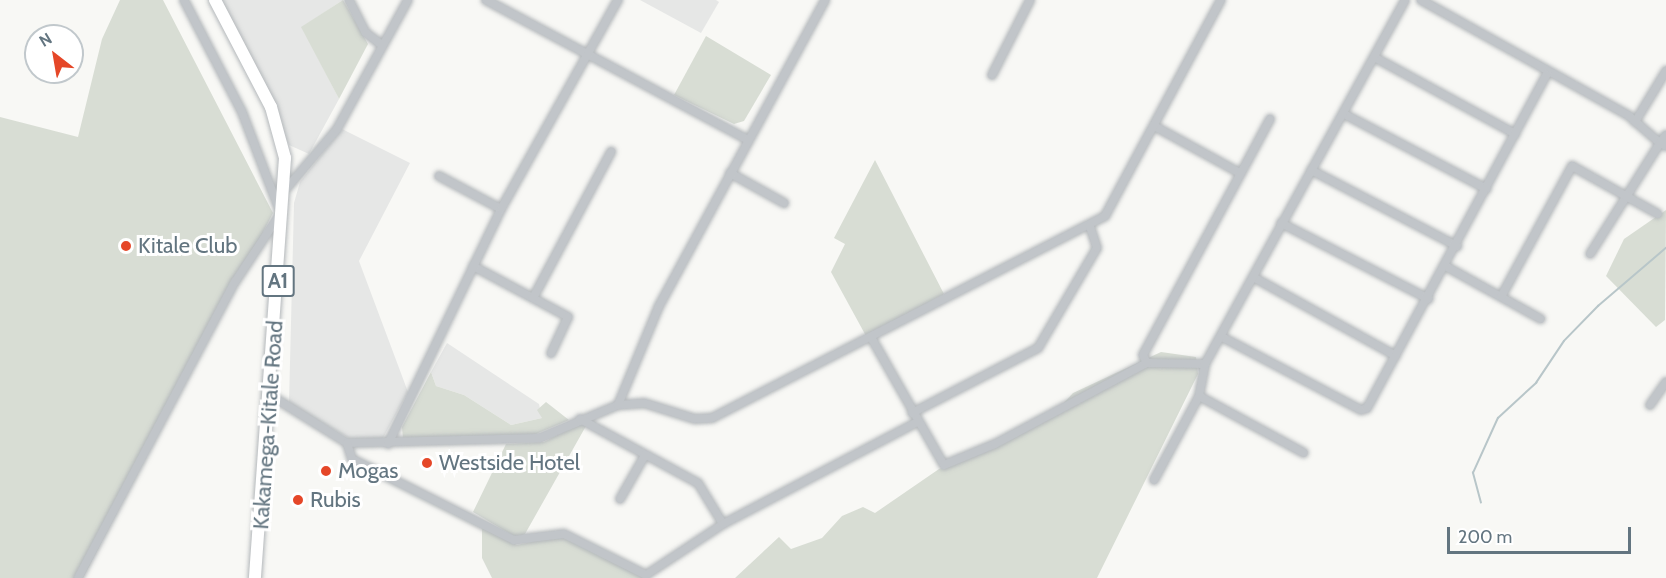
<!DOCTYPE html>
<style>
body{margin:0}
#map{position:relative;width:1666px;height:578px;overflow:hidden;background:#f8f8f5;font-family:Cabin,sans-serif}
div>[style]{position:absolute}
.built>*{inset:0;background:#e6e7e6}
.green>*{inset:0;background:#d8ddd4}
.stream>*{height:1.5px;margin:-0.75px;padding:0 0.75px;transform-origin:0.75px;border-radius:0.75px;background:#b8c6c9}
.roads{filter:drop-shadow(0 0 2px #b4b8bb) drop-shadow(0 0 2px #b4b8bb)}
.minor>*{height:8px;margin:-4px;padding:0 4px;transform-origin:4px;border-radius:4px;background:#c1c5c9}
.highway>*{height:12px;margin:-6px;padding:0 6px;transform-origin:6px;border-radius:6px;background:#fff}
.dots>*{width:16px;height:16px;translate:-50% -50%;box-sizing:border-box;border:3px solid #fff;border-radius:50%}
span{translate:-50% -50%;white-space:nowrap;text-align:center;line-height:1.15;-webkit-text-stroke:6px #fff;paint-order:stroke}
.shield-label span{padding:2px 4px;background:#fff;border:2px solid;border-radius:4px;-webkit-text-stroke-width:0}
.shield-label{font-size:21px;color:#637580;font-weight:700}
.poi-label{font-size:22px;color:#637580}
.left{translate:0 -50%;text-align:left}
.street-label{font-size:22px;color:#637580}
.north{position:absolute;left:24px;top:24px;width:60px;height:60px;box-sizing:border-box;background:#fff;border:2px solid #c1c8cc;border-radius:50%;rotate:329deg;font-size:16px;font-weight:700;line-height:24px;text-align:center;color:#637580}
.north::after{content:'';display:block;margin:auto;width:21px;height:27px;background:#e54728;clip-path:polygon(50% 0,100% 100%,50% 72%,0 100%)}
.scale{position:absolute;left:1447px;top:527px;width:184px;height:27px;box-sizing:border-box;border:3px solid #637580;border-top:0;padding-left:8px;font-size:18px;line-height:21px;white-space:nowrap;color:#637580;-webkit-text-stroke:4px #fff;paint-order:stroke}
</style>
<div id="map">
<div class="built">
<div style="clip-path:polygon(222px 0,343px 0,302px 27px,339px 99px,309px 154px,289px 145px)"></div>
<div style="clip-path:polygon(640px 0,716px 0,719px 2px,701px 33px)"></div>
<div style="clip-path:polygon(342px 129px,410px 163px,359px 261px,408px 392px,383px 438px,357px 443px,289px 403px,294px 203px,300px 182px)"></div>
<div style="clip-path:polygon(447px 343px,539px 404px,542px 418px,511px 425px,464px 395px,436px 386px,431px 372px)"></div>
</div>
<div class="green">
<div style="clip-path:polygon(120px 0,163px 0,273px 213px,83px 578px,0 578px,0 117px,78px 137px,102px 39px)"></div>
<div style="clip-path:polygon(343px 0,368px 44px,339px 99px,301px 27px)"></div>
<div style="clip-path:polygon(706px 36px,771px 75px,744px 121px,734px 124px,674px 95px)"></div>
<div style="clip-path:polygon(875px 160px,944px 294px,866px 336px,831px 272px,845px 244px,834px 238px)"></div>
<div style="clip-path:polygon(1666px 210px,1665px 320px,1656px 327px,1606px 276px,1624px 239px)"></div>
<div style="clip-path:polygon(1161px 352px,1196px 357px,1198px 374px,1097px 578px,735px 578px,779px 537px,791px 549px,822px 538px,842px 516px,863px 507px,875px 513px,939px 469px,1050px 418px,1073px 393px)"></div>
<div style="clip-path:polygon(431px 372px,436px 386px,464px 395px,511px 425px,542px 418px,537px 410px,546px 402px,569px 420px,531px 436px,403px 439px,402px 427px)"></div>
<div style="clip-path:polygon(580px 423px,586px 426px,525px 534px,517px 538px,473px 512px,506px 444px,544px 442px)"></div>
<div style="clip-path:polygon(482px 528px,517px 545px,560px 536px,645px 578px,492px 578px,482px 558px)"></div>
</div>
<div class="stream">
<div style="left:1481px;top:503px;width:31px;rotate:-105deg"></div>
<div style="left:1473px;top:473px;width:60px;rotate:-65.6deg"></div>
<div style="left:1498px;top:418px;width:52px;rotate:-42.6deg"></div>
<div style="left:1536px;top:383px;width:50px;rotate:-56.3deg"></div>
<div style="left:1564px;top:341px;width:49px;rotate:-45.8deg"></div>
<div style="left:1598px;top:306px;width:89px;rotate:-40.5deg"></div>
</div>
<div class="roads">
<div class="minor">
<div style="left:184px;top:0;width:126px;rotate:62.6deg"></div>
<div style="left:242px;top:112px;width:104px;rotate:69.1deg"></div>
<div style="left:349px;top:0;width:37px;rotate:63deg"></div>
<div style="left:366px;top:33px;width:20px;rotate:37deg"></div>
<div style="left:486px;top:0;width:297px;rotate:28.1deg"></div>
<div style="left:1421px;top:0;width:238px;rotate:29.1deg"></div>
<div style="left:1629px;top:116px;width:41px;rotate:41.1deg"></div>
<div style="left:1660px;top:143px;width:131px;rotate:122.2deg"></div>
<div style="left:1374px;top:57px;width:161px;rotate:28.6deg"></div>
<div style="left:992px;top:75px;width:84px;rotate:-63.1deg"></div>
<div style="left:1344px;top:114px;width:161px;rotate:27.7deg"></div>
<div style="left:1635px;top:122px;width:60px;rotate:-58.7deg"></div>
<div style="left:1154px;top:126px;width:98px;rotate:28.7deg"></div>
<div style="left:1666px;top:135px;width:10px;rotate:127deg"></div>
<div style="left:1660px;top:143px;width:7px;rotate:27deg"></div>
<div style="left:1311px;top:170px;width:165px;rotate:27.5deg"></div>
<div style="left:730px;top:173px;width:62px;rotate:29.1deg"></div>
<div style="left:439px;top:176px;width:70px;rotate:28deg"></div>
<div style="left:286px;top:189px;width:79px;rotate:-49.6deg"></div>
<div style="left:337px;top:129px;width:147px;rotate:-61.2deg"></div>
<div style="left:1281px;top:223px;width:166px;rotate:27.2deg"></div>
<div style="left:473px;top:266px;width:108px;rotate:28.2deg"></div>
<div style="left:568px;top:317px;width:40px;rotate:115deg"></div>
<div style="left:1447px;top:267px;width:107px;rotate:29deg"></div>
<div style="left:1253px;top:277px;width:163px;rotate:28.9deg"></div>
<div style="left:1502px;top:295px;width:147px;rotate:-61.5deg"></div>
<div style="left:1572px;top:166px;width:98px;rotate:29.2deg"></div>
<div style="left:533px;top:298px;width:166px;rotate:-61.9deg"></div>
<div style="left:1222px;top:337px;width:157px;rotate:27.7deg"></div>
<div style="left:1361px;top:410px;width:6px;rotate:-18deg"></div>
<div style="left:1367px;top:408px;width:379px;rotate:-61.7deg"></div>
<div style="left:872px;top:339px;width:145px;rotate:60.3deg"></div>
<div style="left:944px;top:465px;width:55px;rotate:-22.4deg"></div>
<div style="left:995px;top:444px;width:172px;rotate:-28.1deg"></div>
<div style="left:1147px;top:363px;width:58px;rotate:1deg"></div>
<div style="left:1147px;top:363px;width:9px;rotate:-117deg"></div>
<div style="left:1143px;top:355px;width:268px;rotate:-61.7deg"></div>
<div style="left:270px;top:395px;width:91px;rotate:31.9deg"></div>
<div style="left:347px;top:443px;width:193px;rotate:-1.5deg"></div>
<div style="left:540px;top:438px;width:85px;rotate:-22.9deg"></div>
<div style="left:618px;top:405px;width:26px;rotate:-4deg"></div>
<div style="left:644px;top:403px;width:53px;rotate:17.4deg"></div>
<div style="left:695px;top:419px;width:17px;rotate:-3deg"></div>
<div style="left:712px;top:418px;width:442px;rotate:-27.2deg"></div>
<div style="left:1105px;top:216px;width:245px;rotate:-61.8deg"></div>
<div style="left:1199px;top:396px;width:119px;rotate:28.5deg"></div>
<div style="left:618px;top:405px;width:107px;rotate:-67.5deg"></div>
<div style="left:659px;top:306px;width:348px;rotate:-61.5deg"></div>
<div style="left:1650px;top:405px;width:28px;rotate:-55deg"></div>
<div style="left:912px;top:413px;width:142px;rotate:-27.3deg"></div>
<div style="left:1038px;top:348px;width:116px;rotate:-59.5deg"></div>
<div style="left:1097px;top:248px;width:23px;rotate:-108deg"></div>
<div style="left:580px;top:419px;width:134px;rotate:28.5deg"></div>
<div style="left:698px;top:483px;width:48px;rotate:58.6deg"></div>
<div style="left:347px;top:443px;width:17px;rotate:73deg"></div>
<div style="left:352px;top:459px;width:181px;rotate:26.6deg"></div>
<div style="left:514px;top:540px;width:50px;rotate:-6.8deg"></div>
<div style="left:564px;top:534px;width:92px;rotate:26.6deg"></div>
<div style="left:646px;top:575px;width:92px;rotate:-33.5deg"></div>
<div style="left:723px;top:524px;width:219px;rotate:-27.7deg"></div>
<div style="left:388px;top:444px;width:261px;rotate:-64.3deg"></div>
<div style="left:501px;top:209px;width:240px;rotate:-60.8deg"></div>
<div style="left:1154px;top:480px;width:95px;rotate:-61.8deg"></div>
<div style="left:1199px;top:396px;width:33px;rotate:-79deg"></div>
<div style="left:1205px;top:364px;width:415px;rotate:-61.2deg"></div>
<div style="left:620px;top:499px;width:51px;rotate:-60.4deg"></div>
<div style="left:78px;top:578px;width:335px;rotate:-62.1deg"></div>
<div style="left:235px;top:282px;width:82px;rotate:-56.5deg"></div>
</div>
<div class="highway">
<div style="left:215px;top:0;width:121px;rotate:62.4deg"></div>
<div style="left:271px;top:107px;width:53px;rotate:74.6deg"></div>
<div style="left:285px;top:158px;width:421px;rotate:94.1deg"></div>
</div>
</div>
<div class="dots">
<div style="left:126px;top:246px;background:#e54728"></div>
<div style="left:427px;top:463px;background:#e54728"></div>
<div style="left:326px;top:471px;background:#e54728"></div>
<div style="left:298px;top:500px;background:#e54728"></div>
</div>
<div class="shield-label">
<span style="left:278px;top:281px">A1</span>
</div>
<div class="poi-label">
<span class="left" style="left:138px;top:246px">Kitale Club</span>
<span class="left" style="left:439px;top:463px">Westside Hotel</span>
<span class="left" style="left:338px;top:471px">Mogas</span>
<span class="left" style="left:310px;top:500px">Rubis</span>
</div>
<div class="street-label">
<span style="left:268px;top:425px;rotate:-86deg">Kakamega-Kitale Road</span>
</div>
<div class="north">N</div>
<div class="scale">200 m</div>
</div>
